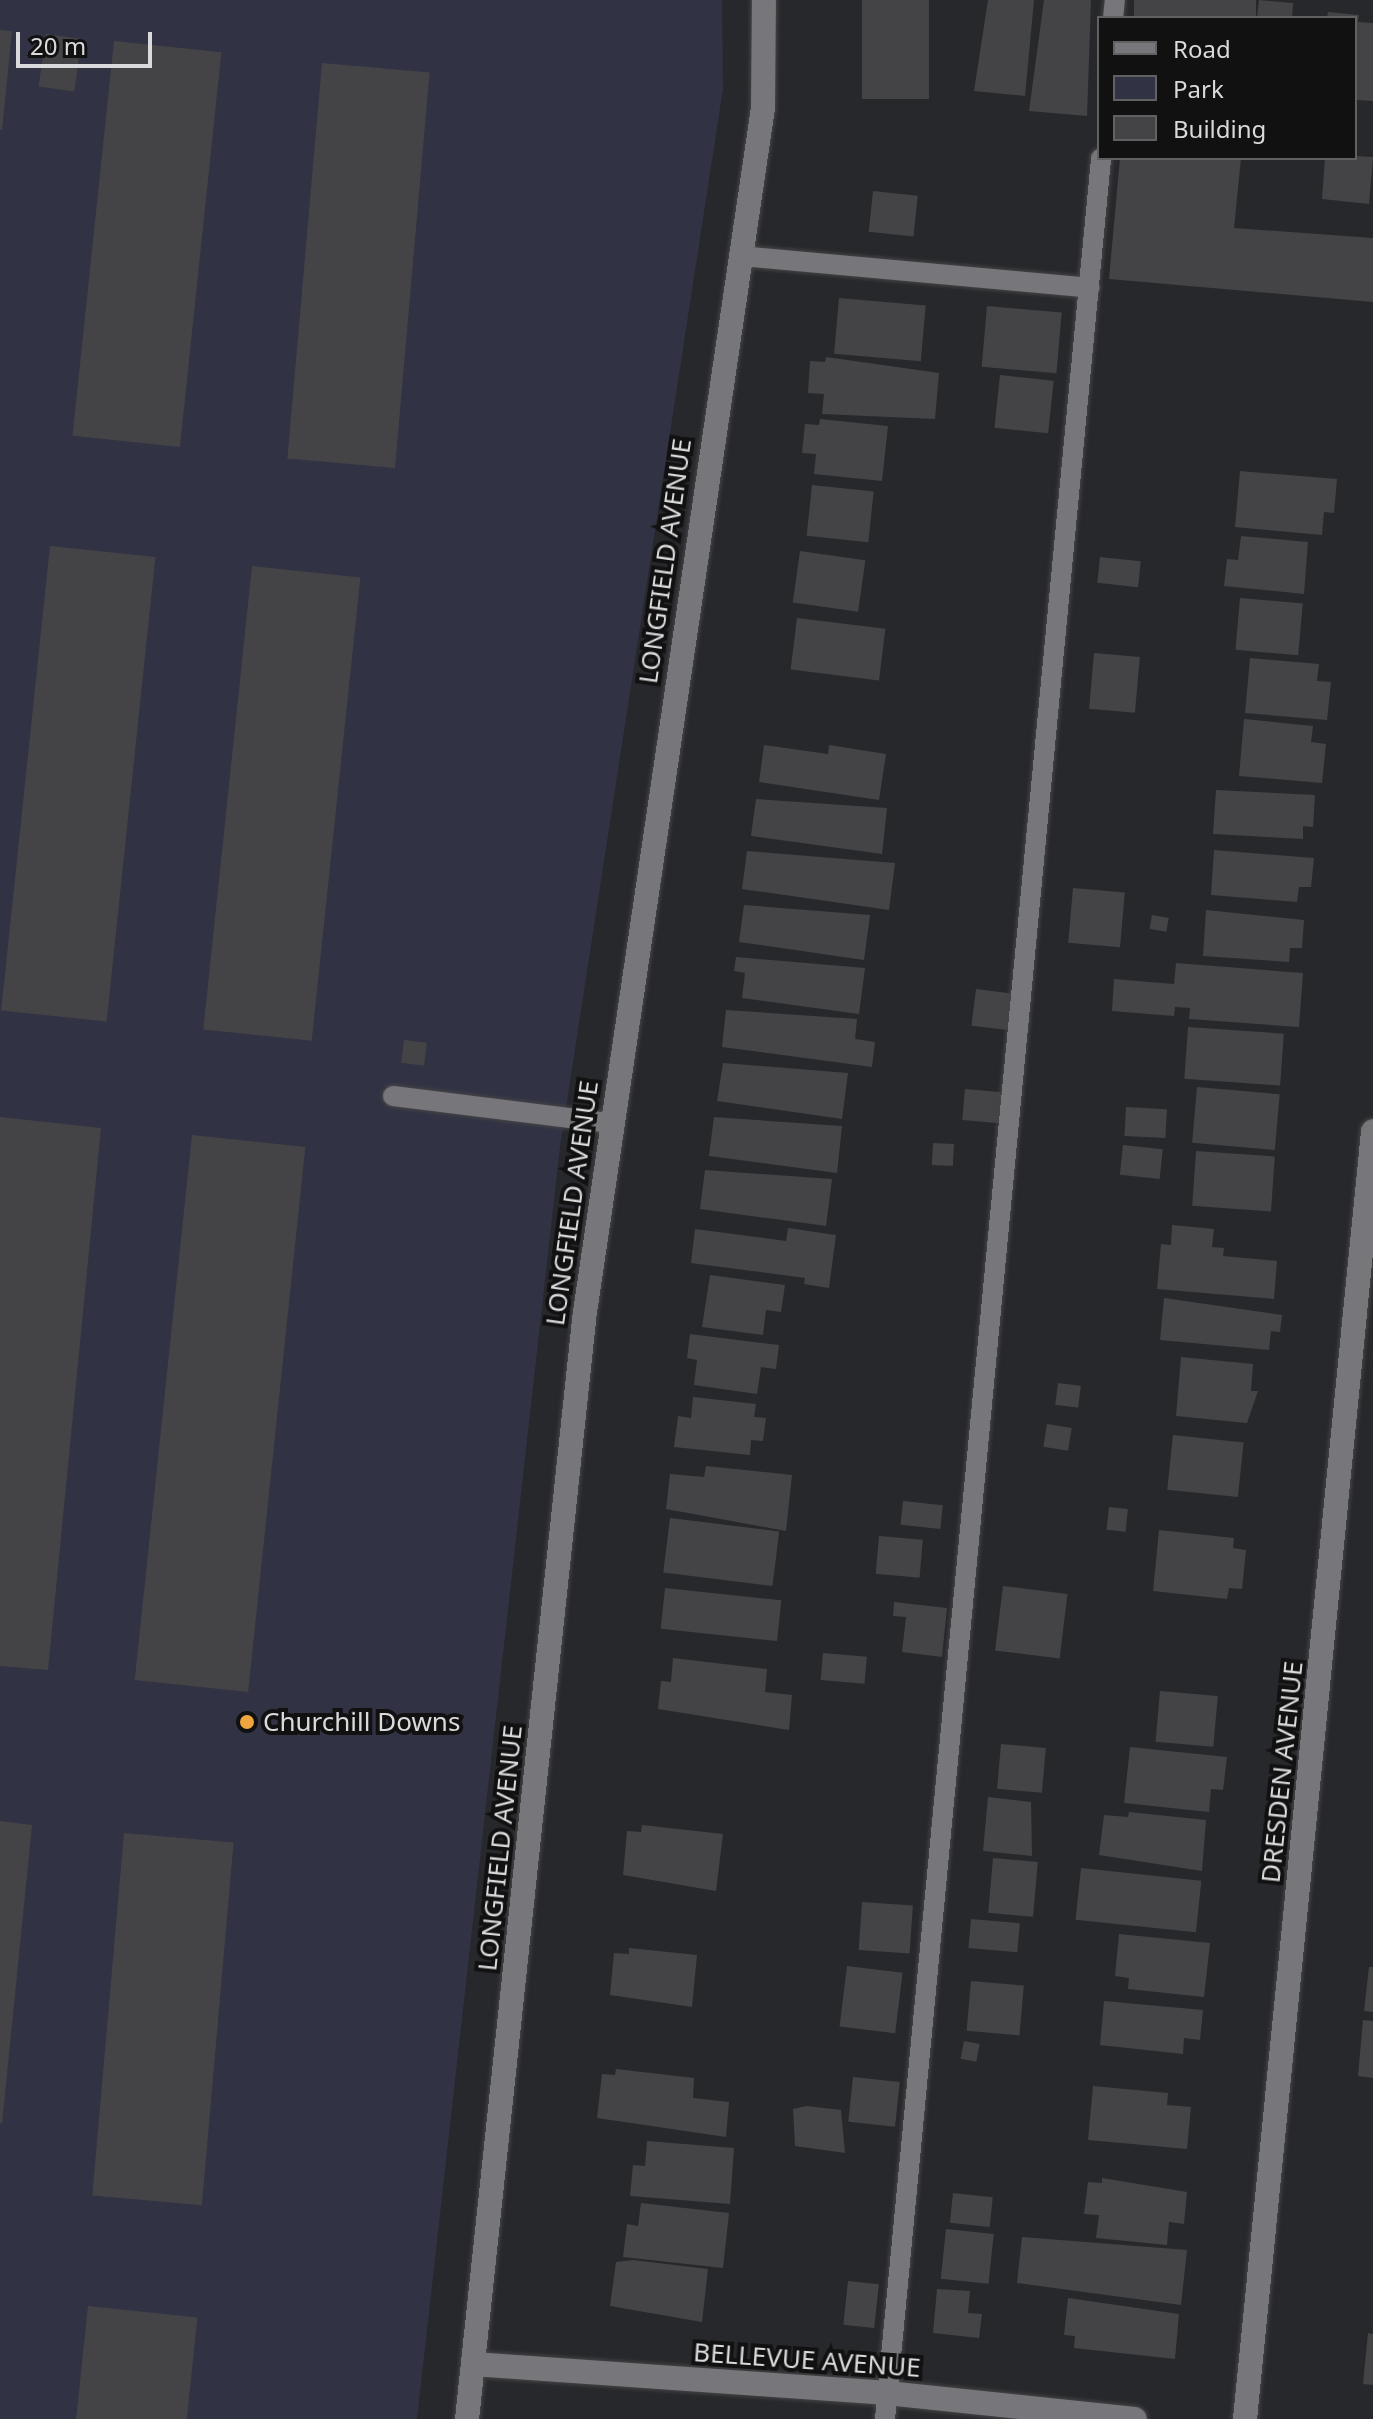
<!DOCTYPE html>
<style>
body{margin:0}
#map{position:relative;width:1373px;height:2419px;overflow:hidden;background:#27282b;font-family:"Noto Sans",sans-serif}
div>[style]{position:absolute}
.green>*{inset:0;background:#313244}
.building>*{inset:0;background:#444447;transform-origin:0 0}
.roads{filter:drop-shadow(0 0 2px #454547) drop-shadow(0 0 2px #454547)}
.lane>*{height:20px;margin:-10px;padding:0 10px;transform-origin:10px;border-radius:10px;background:#77777b}
.street>*{height:24px;margin:-12px;padding:0 12px;transform-origin:12px;border-radius:12px;background:#77777b}
.dots>*{width:22px;height:22px;translate:-50% -50%;box-sizing:border-box;border:4px solid #111112;border-radius:50%}
span{translate:-50% -50%;white-space:nowrap;text-align:center;line-height:1.15;-webkit-text-stroke:8px #111112;paint-order:stroke}
.street-label{font-size:26px;color:#dadadc}
.poi-label{font-size:26px;color:#dadadc}
.left{translate:0 -50%;text-align:left}
.legend{position:absolute;left:1097px;top:16px;width:260px;height:144px;box-sizing:border-box;background:#111112;border:2px solid #616163;margin:0;padding:10px 14px;list-style:none;font-size:24px;color:#dadadc}
.legend li{display:flex;align-items:center;gap:16px;height:40px}
.legend b{width:40px;border:2px solid #616163}
.scale{position:absolute;left:16px;top:32px;width:136px;height:36px;box-sizing:border-box;border:4px solid #dadadc;border-top:0;padding-left:10px;font-size:24px;line-height:28px;white-space:nowrap;color:#dadadc;-webkit-text-stroke:6px #111112;paint-order:stroke}
</style>
<div id="map">
<div class="green">
<div style="clip-path:polygon(0 0,722px 0,723px 89px,560px 1147px,417px 2419px,0 2419px)"></div>
</div>
<div class="building">
<div style="left:862px;top:0;width:67px;height:99px"></div>
<div style="clip-path:polygon(988px 0,1034px 0,1025px 96px,974px 91px)"></div>
<div style="clip-path:polygon(1044px 0,1091px 0,1087px 116px,1029px 111px)"></div>
<div style="left:1134px;top:0;width:122px;height:18px"></div>
<div style="clip-path:polygon(1259px 0,1293px 3px,1292px 18px,1257px 18px)"></div>
<div style="clip-path:polygon(1328px 12px,1359px 15px,1358px 22px,1373px 23px,1373px 101px,1355px 100px,1355px 18px,1327px 18px)"></div>
<div style="clip-path:polygon(0 30px,12px 31px,2px 130px,0 130px)"></div>
<div style="left:46px;top:34px;width:36px;height:53px;rotate:8deg"></div>
<div style="left:114px;top:41px;width:108px;height:397px;rotate:6deg"></div>
<div style="left:322px;top:63px;width:108px;height:397px;rotate:5deg"></div>
<div style="clip-path:polygon(1355px 156px,1373px 157px,1369px 204px,1322px 199px,1325px 158px)"></div>
<div style="clip-path:polygon(1120px 158px,1241px 158px,1234px 228px,1373px 238px,1373px 302px,1109px 279px)"></div>
<div style="left:873px;top:191px;width:45px;height:41px;rotate:6deg"></div>
<div style="left:839px;top:298px;width:87px;height:56px;rotate:5deg"></div>
<div style="left:987px;top:306px;width:75px;height:61px;rotate:5deg"></div>
<div style="clip-path:polygon(826px 357px,939px 373px,935px 419px,822px 414px,824px 394px,808px 393px,810px 361px,825px 362px)"></div>
<div style="left:1000px;top:375px;width:54px;height:53px;rotate:6deg"></div>
<div style="clip-path:polygon(820px 419px,888px 426px,882px 481px,814px 474px,816px 454px,802px 453px,805px 424px,819px 425px)"></div>
<div style="clip-path:polygon(1240px 471px,1337px 479px,1334px 513px,1324px 512px,1322px 535px,1235px 527px)"></div>
<div style="left:812px;top:485px;width:62px;height:51px;rotate:6deg"></div>
<div style="clip-path:polygon(1241px 536px,1308px 542px,1304px 594px,1224px 586px,1227px 559px,1238px 560px)"></div>
<div style="left:50px;top:546px;width:106px;height:467px;rotate:6deg"></div>
<div style="left:800px;top:551px;width:66px;height:52px;rotate:8deg"></div>
<div style="left:1100px;top:557px;width:41px;height:26px;rotate:6deg"></div>
<div style="left:252px;top:566px;width:109px;height:466px;rotate:6deg"></div>
<div style="left:1240px;top:598px;width:63px;height:52px;rotate:5deg"></div>
<div style="left:797px;top:618px;width:89px;height:52px;rotate:7deg"></div>
<div style="left:1094px;top:653px;width:46px;height:56px;rotate:5deg"></div>
<div style="clip-path:polygon(1250px 658px,1319px 664px,1317px 681px,1331px 682px,1327px 720px,1245px 713px)"></div>
<div style="clip-path:polygon(1244px 719px,1313px 726px,1311px 742px,1326px 744px,1322px 783px,1239px 776px)"></div>
<div style="clip-path:polygon(764px 745px,828px 754px,829px 745px,886px 754px,879px 800px,759px 782px)"></div>
<div style="clip-path:polygon(1216px 790px,1315px 795px,1313px 827px,1303px 826px,1303px 839px,1213px 834px)"></div>
<div style="clip-path:polygon(756px 799px,887px 808px,882px 854px,751px 836px)"></div>
<div style="clip-path:polygon(1214px 850px,1314px 858px,1311px 887px,1299px 887px,1297px 902px,1211px 895px)"></div>
<div style="clip-path:polygon(747px 851px,895px 863px,889px 910px,742px 889px)"></div>
<div style="left:1073px;top:888px;width:52px;height:55px;rotate:5deg"></div>
<div style="clip-path:polygon(744px 905px,870px 915px,864px 960px,739px 942px)"></div>
<div style="clip-path:polygon(1206px 910px,1304px 920px,1302px 948px,1290px 948px,1289px 962px,1203px 956px)"></div>
<div style="left:1152px;top:915px;width:17px;height:14px;rotate:10deg"></div>
<div style="clip-path:polygon(736px 957px,865px 968px,859px 1014px,742px 998px,745px 973px,734px 971px)"></div>
<div style="clip-path:polygon(1176px 963px,1303px 973px,1299px 1027px,1189px 1019px,1190px 1008px,1175px 1007px,1174px 1016px,1112px 1011px,1114px 979px,1174px 984px)"></div>
<div style="left:976px;top:989px;width:38px;height:37px;rotate:7deg"></div>
<div style="clip-path:polygon(726px 1010px,857px 1019px,855px 1039px,875px 1042px,872px 1067px,722px 1047px)"></div>
<div style="left:1188px;top:1027px;width:96px;height:52px;rotate:4deg"></div>
<div style="left:404px;top:1040px;width:23px;height:23px;rotate:7deg"></div>
<div style="clip-path:polygon(723px 1063px,848px 1073px,842px 1119px,717px 1101px)"></div>
<div style="left:1197px;top:1087px;width:83px;height:56px;rotate:5deg"></div>
<div style="left:965px;top:1089px;width:46px;height:31px;rotate:5deg"></div>
<div style="left:1126px;top:1107px;width:41px;height:29px;rotate:3deg"></div>
<div style="clip-path:polygon(0 1117px,101px 1128px,48px 1670px,0 1666px)"></div>
<div style="clip-path:polygon(714px 1117px,842px 1126px,837px 1173px,709px 1156px)"></div>
<div style="left:192px;top:1135px;width:114px;height:548px;rotate:6deg"></div>
<div style="left:933px;top:1143px;width:21px;height:22px;rotate:3deg"></div>
<div style="left:1123px;top:1145px;width:40px;height:30px;rotate:6deg"></div>
<div style="left:1196px;top:1151px;width:79px;height:55px;rotate:4deg"></div>
<div style="clip-path:polygon(705px 1170px,832px 1179px,826px 1226px,700px 1209px)"></div>
<div style="clip-path:polygon(1172px 1225px,1214px 1229px,1212px 1247px,1224px 1248px,1223px 1256px,1277px 1261px,1274px 1299px,1157px 1289px,1161px 1244px,1171px 1245px)"></div>
<div style="clip-path:polygon(788px 1228px,836px 1235px,829px 1288px,804px 1284px,805px 1278px,691px 1263px,695px 1229px,786px 1241px)"></div>
<div style="clip-path:polygon(710px 1275px,785px 1285px,781px 1312px,766px 1310px,763px 1335px,702px 1327px)"></div>
<div style="clip-path:polygon(1164px 1298px,1282px 1315px,1280px 1332px,1271px 1331px,1269px 1350px,1160px 1340px)"></div>
<div style="clip-path:polygon(690px 1334px,779px 1345px,776px 1369px,761px 1367px,757px 1394px,694px 1385px,697px 1360px,687px 1358px)"></div>
<div style="clip-path:polygon(1181px 1357px,1253px 1364px,1251px 1391px,1258px 1391px,1247px 1423px,1176px 1416px)"></div>
<div style="left:1058px;top:1383px;width:23px;height:22px;rotate:7deg"></div>
<div style="clip-path:polygon(693px 1397px,756px 1404px,754px 1417px,766px 1418px,763px 1441px,751px 1440px,750px 1455px,674px 1447px,678px 1416px,691px 1418px)"></div>
<div style="left:1047px;top:1424px;width:25px;height:23px;rotate:9deg"></div>
<div style="left:1173px;top:1435px;width:71px;height:55px;rotate:6deg"></div>
<div style="clip-path:polygon(706px 1466px,792px 1475px,786px 1531px,666px 1509px,670px 1474px,704px 1477px)"></div>
<div style="left:903px;top:1501px;width:40px;height:24px;rotate:6deg"></div>
<div style="left:1109px;top:1507px;width:19px;height:23px;rotate:6deg"></div>
<div style="left:670px;top:1518px;width:110px;height:55px;rotate:7deg"></div>
<div style="clip-path:polygon(1159px 1530px,1234px 1538px,1233px 1548px,1246px 1550px,1242px 1589px,1229px 1588px,1227px 1599px,1153px 1591px)"></div>
<div style="left:879px;top:1536px;width:44px;height:38px;rotate:5deg"></div>
<div style="left:1003px;top:1586px;width:65px;height:65px;rotate:7deg"></div>
<div style="left:665px;top:1588px;width:117px;height:41px;rotate:6deg"></div>
<div style="clip-path:polygon(894px 1602px,947px 1608px,942px 1657px,902px 1652px,906px 1617px,893px 1616px)"></div>
<div style="left:823px;top:1653px;width:44px;height:27px;rotate:5deg"></div>
<div style="clip-path:polygon(673px 1658px,767px 1669px,765px 1692px,792px 1695px,789px 1730px,658px 1709px,661px 1681px,671px 1682px)"></div>
<div style="left:1160px;top:1691px;width:58px;height:51px;rotate:5deg"></div>
<div style="left:1001px;top:1744px;width:45px;height:45px;rotate:5deg"></div>
<div style="clip-path:polygon(1130px 1747px,1227px 1757px,1223px 1790px,1211px 1789px,1209px 1812px,1124px 1803px)"></div>
<div style="clip-path:polygon(988px 1797px,1031px 1802px,1032px 1856px,983px 1851px)"></div>
<div style="clip-path:polygon(1129px 1812px,1206px 1820px,1202px 1871px,1099px 1855px,1104px 1815px,1128px 1817px)"></div>
<div style="clip-path:polygon(0 1821px,32px 1825px,2px 2124px,0 2123px)"></div>
<div style="clip-path:polygon(642px 1825px,723px 1834px,716px 1891px,623px 1875px,627px 1831px,641px 1832px)"></div>
<div style="left:124px;top:1833px;width:110px;height:364px;rotate:5deg"></div>
<div style="left:993px;top:1858px;width:45px;height:55px;rotate:5deg"></div>
<div style="left:1081px;top:1868px;width:121px;height:52px;rotate:6deg"></div>
<div style="left:862px;top:1902px;width:51px;height:48px;rotate:4deg"></div>
<div style="left:971px;top:1919px;width:49px;height:29px;rotate:5deg"></div>
<div style="clip-path:polygon(1119px 1934px,1210px 1943px,1204px 1997px,1128px 1989px,1129px 1978px,1115px 1976px)"></div>
<div style="clip-path:polygon(629px 1948px,697px 1955px,692px 2007px,610px 1995px,614px 1953px,629px 1954px)"></div>
<div style="left:847px;top:1966px;width:56px;height:61px;rotate:7deg"></div>
<div style="clip-path:polygon(1369px 1967px,1373px 1967px,1373px 2012px,1364px 2011px)"></div>
<div style="left:971px;top:1981px;width:53px;height:50px;rotate:5deg"></div>
<div style="clip-path:polygon(1104px 2001px,1203px 2010px,1200px 2040px,1184px 2038px,1183px 2054px,1100px 2045px)"></div>
<div style="clip-path:polygon(1363px 2020px,1373px 2021px,1373px 2078px,1358px 2076px)"></div>
<div style="left:964px;top:2041px;width:16px;height:18px;rotate:11deg"></div>
<div style="clip-path:polygon(616px 2069px,694px 2078px,693px 2098px,729px 2102px,726px 2137px,597px 2118px,602px 2074px,615px 2075px)"></div>
<div style="left:853px;top:2077px;width:47px;height:45px;rotate:6deg"></div>
<div style="clip-path:polygon(1093px 2086px,1168px 2093px,1167px 2105px,1191px 2107px,1187px 2149px,1088px 2140px)"></div>
<div style="clip-path:polygon(807px 2106px,841px 2110px,845px 2153px,795px 2146px,793px 2109px)"></div>
<div style="clip-path:polygon(647px 2141px,734px 2148px,730px 2204px,630px 2196px,633px 2165px,645px 2166px)"></div>
<div style="clip-path:polygon(1102px 2178px,1187px 2192px,1184px 2224px,1169px 2222px,1167px 2245px,1096px 2238px,1099px 2215px,1084px 2214px,1088px 2182px,1102px 2183px)"></div>
<div style="left:953px;top:2193px;width:40px;height:30px;rotate:6deg"></div>
<div style="clip-path:polygon(641px 2203px,729px 2213px,723px 2268px,623px 2257px,627px 2224px,638px 2226px)"></div>
<div style="left:946px;top:2229px;width:48px;height:50px;rotate:6deg"></div>
<div style="clip-path:polygon(1022px 2237px,1187px 2250px,1181px 2305px,1017px 2283px)"></div>
<div style="clip-path:polygon(633px 2260px,708px 2269px,702px 2322px,610px 2306px,616px 2262px)"></div>
<div style="left:848px;top:2281px;width:31px;height:44px;rotate:6deg"></div>
<div style="clip-path:polygon(937px 2289px,970px 2291px,968px 2313px,982px 2314px,979px 2338px,933px 2333px)"></div>
<div style="clip-path:polygon(1068px 2298px,1179px 2314px,1175px 2359px,1074px 2348px,1075px 2336px,1064px 2335px)"></div>
<div style="left:88px;top:2306px;width:110px;height:114px;rotate:6deg"></div>
<div style="clip-path:polygon(1368px 2333px,1373px 2334px,1373px 2385px,1363px 2384px)"></div>
</div>
<div class="roads">
<div class="lane">
<div style="left:1113px;top:18px;width:18px;rotate:-84deg"></div>
<div style="left:741px;top:256px;width:350px;rotate:5.2deg"></div>
<div style="left:393px;top:1096px;width:219px;rotate:7.1deg"></div>
<div style="left:885px;top:2419px;width:2271px;rotate:-84.54deg"></div>
</div>
<div class="street">
<div style="left:474px;top:2364px;width:414px;rotate:4deg"></div>
<div style="left:887px;top:2393px;width:249px;rotate:6deg"></div>
<div style="left:467px;top:2419px;width:1113px;rotate:-83.92deg"></div>
<div style="left:585px;top:1312px;width:1217px;rotate:-81.59deg"></div>
<div style="left:763px;top:108px;width:108px;rotate:-89.5deg"></div>
<div style="left:1245px;top:2419px;width:1294px;rotate:-84.32deg"></div>
</div>
</div>
<div class="dots">
<div style="left:247px;top:1722px;background:#f0a63f"></div>
</div>
<div class="street-label">
<span style="left:665px;top:561px;rotate:-82deg">LONGFIELD AVENUE</span>
<span style="left:572px;top:1203px;rotate:-82deg">LONGFIELD AVENUE</span>
<span style="left:1282px;top:1772px;rotate:-84deg">DRESDEN AVENUE</span>
<span style="left:500px;top:1848px;rotate:-84deg">LONGFIELD AVENUE</span>
<span style="left:807px;top:2360px;rotate:4deg">BELLEVUE AVENUE</span>
</div>
<div class="poi-label">
<span class="left" style="left:263px;top:1722px">Churchill Downs</span>
</div>
<ul class="legend">
<li><b style="height:10px;background:#77777b"></b>Road</li>
<li><b style="height:22px;background:#313244"></b>Park</li>
<li><b style="height:22px;background:#444447"></b>Building</li>
</ul>
<div class="scale">20 m</div>
</div>
